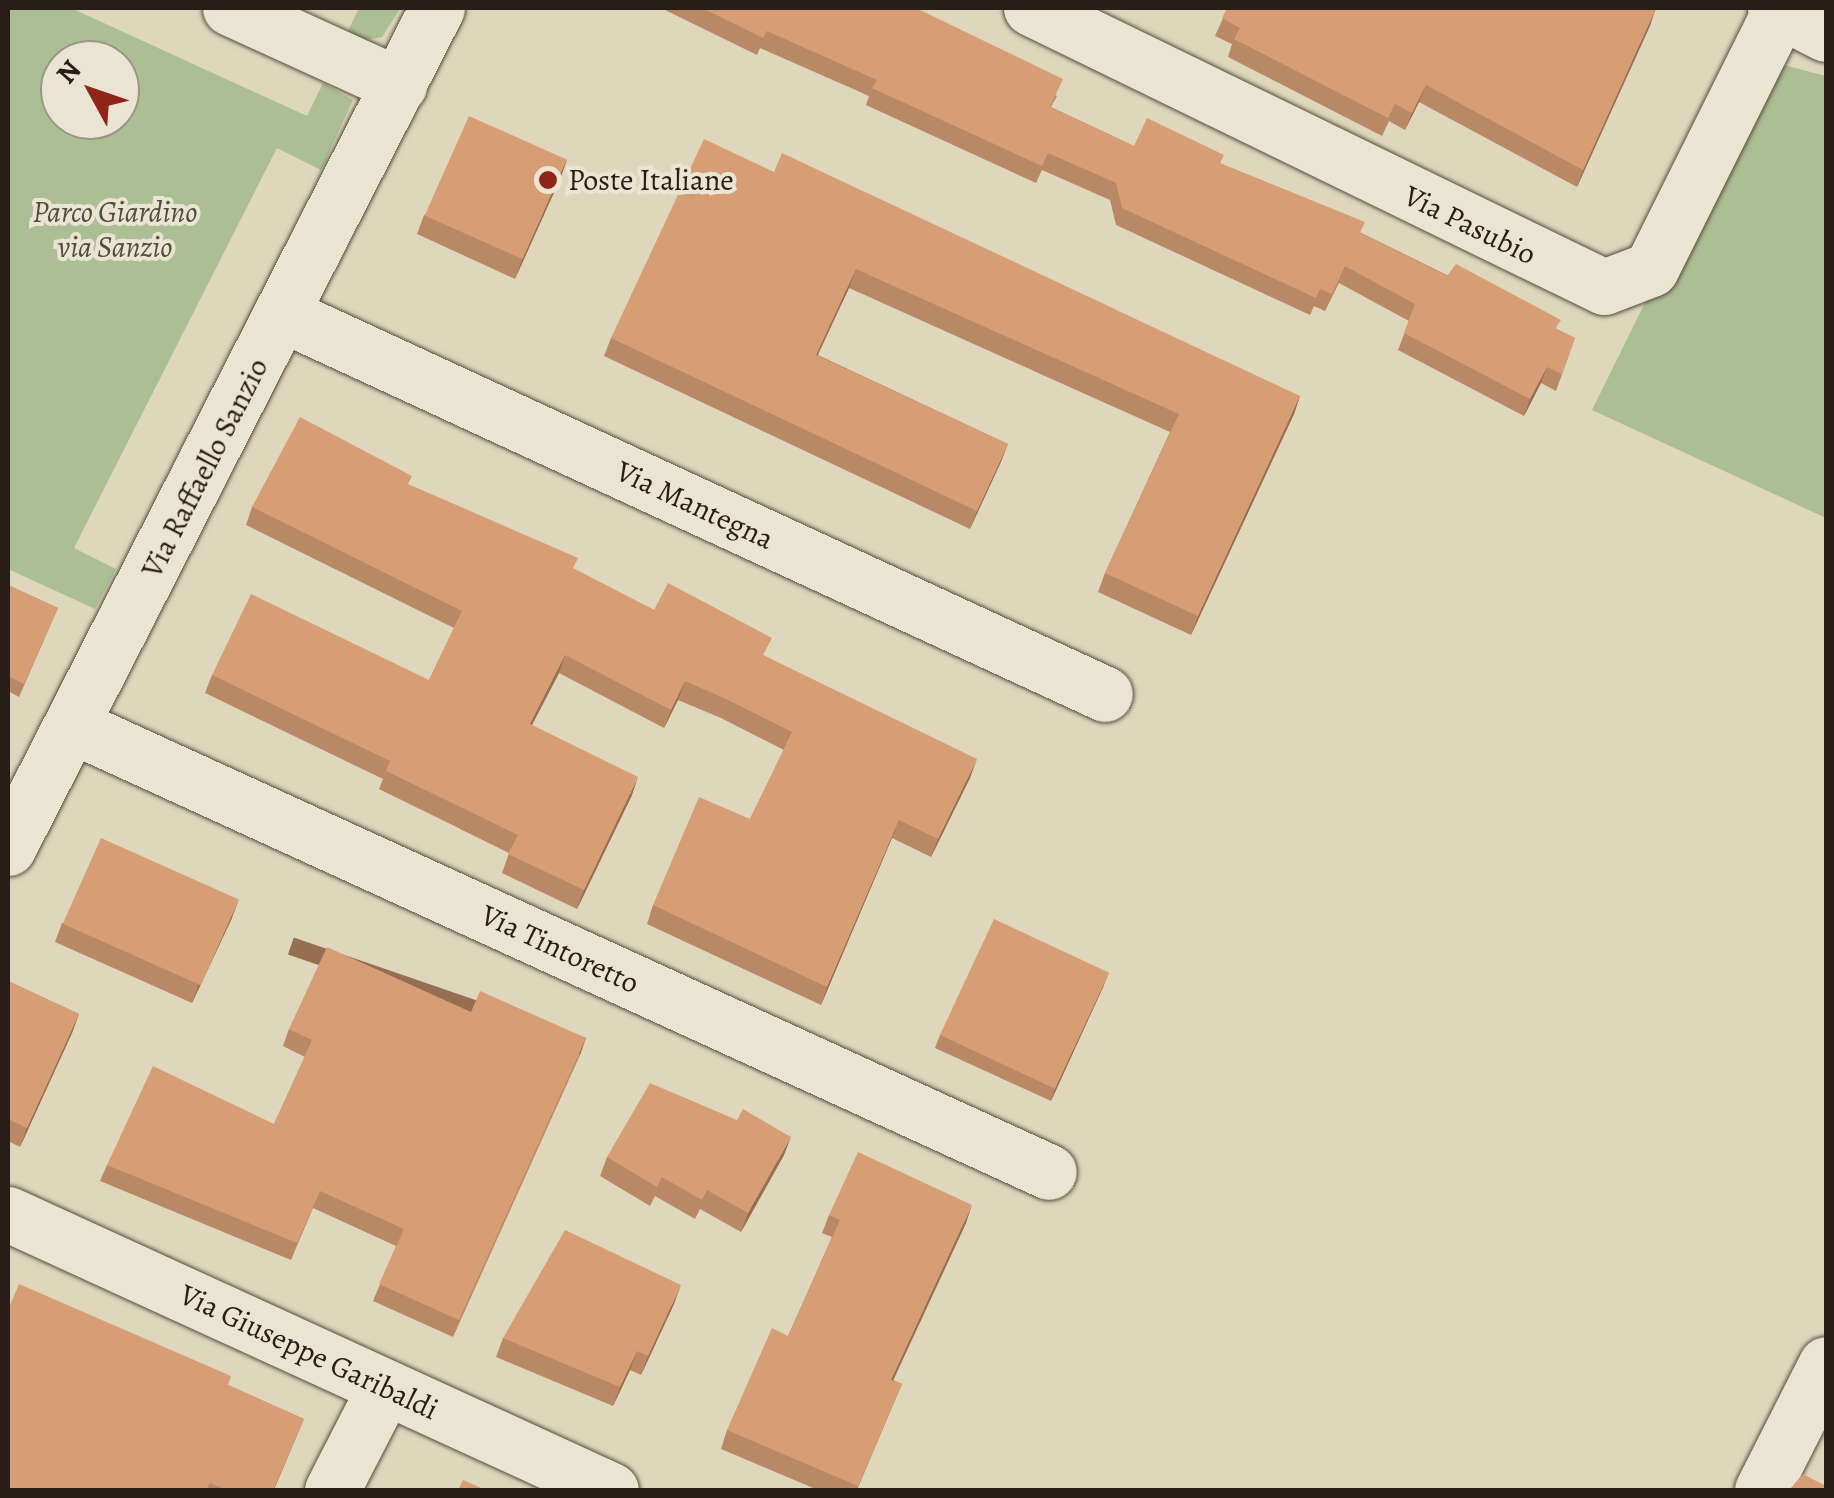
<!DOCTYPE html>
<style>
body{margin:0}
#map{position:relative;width:1834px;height:1498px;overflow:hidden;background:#dfd7bc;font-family:Alegreya,serif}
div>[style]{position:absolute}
.green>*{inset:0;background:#acbf94}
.roads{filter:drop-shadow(0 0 2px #564c40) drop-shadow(0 0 2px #564c40)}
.street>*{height:55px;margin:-27.5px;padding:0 27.5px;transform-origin:27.5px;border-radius:27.5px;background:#eae5d3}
.wall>*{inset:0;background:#b98865}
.shaded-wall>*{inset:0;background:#966f53;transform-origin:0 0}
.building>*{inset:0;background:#d79e76;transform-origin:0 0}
.dots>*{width:28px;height:28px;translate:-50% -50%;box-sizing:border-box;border:5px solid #eae5d3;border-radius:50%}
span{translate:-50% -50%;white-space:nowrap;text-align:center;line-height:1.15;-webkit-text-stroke:8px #eae5d3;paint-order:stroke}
.poi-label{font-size:30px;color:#291d17}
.left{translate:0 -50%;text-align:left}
.park-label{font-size:30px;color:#504e3c;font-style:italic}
.street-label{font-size:30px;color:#291d17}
.frame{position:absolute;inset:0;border:10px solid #291d17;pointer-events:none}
.north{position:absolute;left:40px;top:40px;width:100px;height:100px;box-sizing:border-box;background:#eae5d3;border:2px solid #9d9588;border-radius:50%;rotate:310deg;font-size:28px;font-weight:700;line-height:40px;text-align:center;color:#291d17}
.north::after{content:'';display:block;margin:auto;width:35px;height:45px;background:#8f2418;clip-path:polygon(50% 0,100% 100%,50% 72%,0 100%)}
</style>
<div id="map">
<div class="green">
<div style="clip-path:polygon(evenodd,8px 8px,71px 8px,307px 116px,323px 83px,353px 100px,321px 170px,277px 148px,74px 548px,116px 569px,95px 609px,8px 569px,8px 8px,120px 60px,120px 120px,60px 120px,60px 60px,120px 60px)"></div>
<div style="clip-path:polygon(359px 8px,397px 8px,400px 9px,382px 37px,365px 40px,348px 31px)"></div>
<div style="clip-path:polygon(1780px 64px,1826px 76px,1826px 518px,1592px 410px,1749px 92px)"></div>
</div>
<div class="roads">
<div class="street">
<div style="left:230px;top:8px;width:186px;rotate:24.5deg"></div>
<div style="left:1031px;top:8px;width:637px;rotate:25.96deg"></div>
<div style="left:1604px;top:287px;width:50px;rotate:-21deg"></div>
<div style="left:1651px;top:269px;width:289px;rotate:-63.5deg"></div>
<div style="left:1775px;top:8px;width:57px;rotate:27deg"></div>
<div style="left:284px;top:315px;width:904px;rotate:24.78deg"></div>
<div style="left:71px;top:725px;width:1075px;rotate:24.56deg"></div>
<div style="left:8px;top:848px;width:943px;rotate:-62.95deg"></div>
<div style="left:8px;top:1214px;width:663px;rotate:24.59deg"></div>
<div style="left:332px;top:1490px;width:116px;rotate:-62.8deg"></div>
<div style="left:1762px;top:1490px;width:141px;rotate:-63.1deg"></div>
</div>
</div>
<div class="wall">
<div style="clip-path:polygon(661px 8px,916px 8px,1057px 96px,1051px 107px,1134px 146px,1221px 164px,1575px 338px,1556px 391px,1541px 383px,1524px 416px,1398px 350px,1409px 321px,1339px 283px,1325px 311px,1314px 306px,1310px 315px,1116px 225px,1110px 200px,1042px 170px,1036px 183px,866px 105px,869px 96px,760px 48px,757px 55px)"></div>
<div style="clip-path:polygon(1225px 8px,1656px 8px,1577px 187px,1419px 102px,1405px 130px,1389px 121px,1382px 136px,1228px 57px,1232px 44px,1215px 36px,1227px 9px)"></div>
<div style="clip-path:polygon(567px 160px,560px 179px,515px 279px,417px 234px,424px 215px)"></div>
<div style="clip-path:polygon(774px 172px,1300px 396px,1294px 414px,1191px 635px,1098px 592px,1105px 573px,1170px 432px,849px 288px,818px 355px,1008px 444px,970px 529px,604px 356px,611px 338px)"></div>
<div style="clip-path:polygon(409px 485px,654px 610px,765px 656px,970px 778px,931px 857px,892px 838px,821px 1005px,647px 924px,653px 905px,750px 819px,784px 750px,721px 718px,678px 700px,664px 728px,559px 673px,532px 725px,632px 795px,577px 909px,502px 873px,509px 853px,379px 789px,383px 779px,205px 693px,212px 675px,429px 680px,454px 628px,246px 525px,252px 507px)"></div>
<div style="clip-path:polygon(8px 585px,58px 608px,19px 697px,8px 691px)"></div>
<div style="clip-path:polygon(232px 918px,192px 1003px,55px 942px,62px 923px)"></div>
<div style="clip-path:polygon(8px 981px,79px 1014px,72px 1033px,20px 1147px,8px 1141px)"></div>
<div style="clip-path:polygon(1104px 985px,1051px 1101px,935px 1048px,940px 1035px)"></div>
<div style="clip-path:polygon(471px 1012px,580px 1055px,453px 1337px,373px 1301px,396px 1246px,313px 1208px,291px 1260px,100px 1181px,107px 1165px,274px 1124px,305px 1057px,283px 1046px,289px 1029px)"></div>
<div style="clip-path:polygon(784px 1155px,741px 1232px,700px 1209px,695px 1219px,655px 1196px,650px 1206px,600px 1176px,607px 1157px)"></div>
<div style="clip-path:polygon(829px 1215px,966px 1223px,893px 1380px,902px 1384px,857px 1490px,818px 1490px,721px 1449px,727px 1430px,788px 1336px,832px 1237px,822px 1233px)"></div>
<div style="clip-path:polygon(674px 1304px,641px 1375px,630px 1370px,613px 1406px,496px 1357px,503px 1338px)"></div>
<div style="clip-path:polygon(228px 1385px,304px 1419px,274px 1490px,8px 1490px)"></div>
</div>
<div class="shaded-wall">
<div style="clip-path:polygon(1656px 8px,1650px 26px,1577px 187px,1583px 170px)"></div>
<div style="clip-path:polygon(1426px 85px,1419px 102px,1405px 130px,1412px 113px)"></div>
<div style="clip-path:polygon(567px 160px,560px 179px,515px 279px,522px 260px)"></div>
<div style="clip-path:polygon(856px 269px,849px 288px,809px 373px,816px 355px)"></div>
<div style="clip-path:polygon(1547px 367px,1541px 383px,1524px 416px,1530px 399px)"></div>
<div style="clip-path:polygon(1300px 396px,1294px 414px,1191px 635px,1198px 616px)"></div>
<div style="clip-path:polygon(1008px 444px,1001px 462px,970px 529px,977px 511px)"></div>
<div style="clip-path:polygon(565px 655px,559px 673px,523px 742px,530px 724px)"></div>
<div style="clip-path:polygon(685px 681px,678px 700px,664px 728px,671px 710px)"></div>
<div style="clip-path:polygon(977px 759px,970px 778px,931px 857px,938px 839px)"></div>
<div style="clip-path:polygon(638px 777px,632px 795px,577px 909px,584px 890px)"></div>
<div style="clip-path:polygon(899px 820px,892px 838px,821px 1005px,827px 987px)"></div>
<div style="clip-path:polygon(239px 899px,232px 918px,192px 1003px,199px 984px)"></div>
<div style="clip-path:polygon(1109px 972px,1104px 985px,1051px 1101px,1055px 1088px)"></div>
<div style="clip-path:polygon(79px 1014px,72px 1033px,20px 1147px,27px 1128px)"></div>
<div style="left:586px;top:1038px;width:18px;height:309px;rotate:109deg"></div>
<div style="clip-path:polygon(791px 1137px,784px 1155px,741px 1232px,748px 1213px)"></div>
<div style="clip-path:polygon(972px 1205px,966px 1223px,885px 1398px,891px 1380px)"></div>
<div style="clip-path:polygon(681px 1285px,674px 1304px,641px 1375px,648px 1356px)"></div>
<div style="clip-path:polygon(637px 1351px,630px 1370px,613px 1406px,620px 1387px)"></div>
</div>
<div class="building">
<div style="clip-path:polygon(702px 8px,916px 8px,1063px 79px,1050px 107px,1134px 146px,1147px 118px,1224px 155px,1220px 163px,1365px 222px,1360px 233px,1447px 276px,1456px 264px,1561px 320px,1555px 329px,1575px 338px,1562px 374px,1547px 367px,1530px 399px,1404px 333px,1415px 304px,1345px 266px,1332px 294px,1320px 289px,1316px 298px,1122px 208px,1116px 183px,1048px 153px,1042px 166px,872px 88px,877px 80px,767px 31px,763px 38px)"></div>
<div style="clip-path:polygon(1227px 8px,1656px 8px,1583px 170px,1426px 85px,1412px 113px,1395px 104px,1388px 118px,1234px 39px,1240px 28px,1222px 18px)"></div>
<div style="left:469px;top:116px;width:107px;height:109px;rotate:24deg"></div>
<div style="clip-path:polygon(704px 139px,774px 172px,782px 153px,1300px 396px,1198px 616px,1105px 573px,1179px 414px,856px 269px,816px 355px,1008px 444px,977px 511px,611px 338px)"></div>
<div style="clip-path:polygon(300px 417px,412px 476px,408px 484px,578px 558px,573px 568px,654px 610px,668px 583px,772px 638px,763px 655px,977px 759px,938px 839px,899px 820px,827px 987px,653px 905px,699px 797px,750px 819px,792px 732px,728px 700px,685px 681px,671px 710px,565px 655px,530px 724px,638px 777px,584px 890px,508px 854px,518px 835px,386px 771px,390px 761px,212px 675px,251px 594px,429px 680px,462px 611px,252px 507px)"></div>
<div style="clip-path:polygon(8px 585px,58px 608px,24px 684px,8px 676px)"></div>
<div style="left:101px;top:838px;width:151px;height:94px;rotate:24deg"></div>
<div style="left:994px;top:919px;width:127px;height:128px;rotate:25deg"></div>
<div style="clip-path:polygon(327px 947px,471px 1012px,480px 991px,586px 1038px,459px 1320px,379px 1284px,404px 1229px,320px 1191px,297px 1243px,107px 1165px,153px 1066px,274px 1124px,312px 1040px,289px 1029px)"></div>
<div style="clip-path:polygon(8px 981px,79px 1014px,27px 1128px,8px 1119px)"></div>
<div style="clip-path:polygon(650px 1083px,737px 1120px,743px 1109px,791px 1137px,748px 1213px,707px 1190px,702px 1200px,662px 1177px,657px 1187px,607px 1157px)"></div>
<div style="clip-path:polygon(858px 1152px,972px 1205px,891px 1380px,902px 1384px,858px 1486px,727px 1430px,772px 1328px,788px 1336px,840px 1220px,829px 1215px)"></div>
<div style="clip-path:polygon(565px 1230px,681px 1285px,648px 1356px,637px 1351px,620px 1387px,503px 1338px)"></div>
<div style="clip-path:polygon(19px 1284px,231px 1376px,228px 1385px,304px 1419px,273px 1490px,227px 1490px,210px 1483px,206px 1490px,8px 1490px,8px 1310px)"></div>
<div style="clip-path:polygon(1803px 1474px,1826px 1486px,1826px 1490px,1789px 1490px)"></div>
<div style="clip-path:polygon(463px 1480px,486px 1490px,458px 1490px)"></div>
</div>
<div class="dots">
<div style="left:548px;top:180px;background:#8f2418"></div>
</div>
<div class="poi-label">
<span class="left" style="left:568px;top:180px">Poste Italiane</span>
</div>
<div class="park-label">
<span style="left:115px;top:229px">Parco Giardino<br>via Sanzio</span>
</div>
<div class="street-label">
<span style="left:1470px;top:225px;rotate:26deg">Via Pasubio</span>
<span style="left:205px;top:468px;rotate:-63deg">Via Raffaello Sanzio</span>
<span style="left:695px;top:505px;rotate:25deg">Via Mantegna</span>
<span style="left:560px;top:949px;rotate:25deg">Via Tintoretto</span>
<span style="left:309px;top:1352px;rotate:25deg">Via Giuseppe Garibaldi</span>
</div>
<div class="frame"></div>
<div class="north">N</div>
</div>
